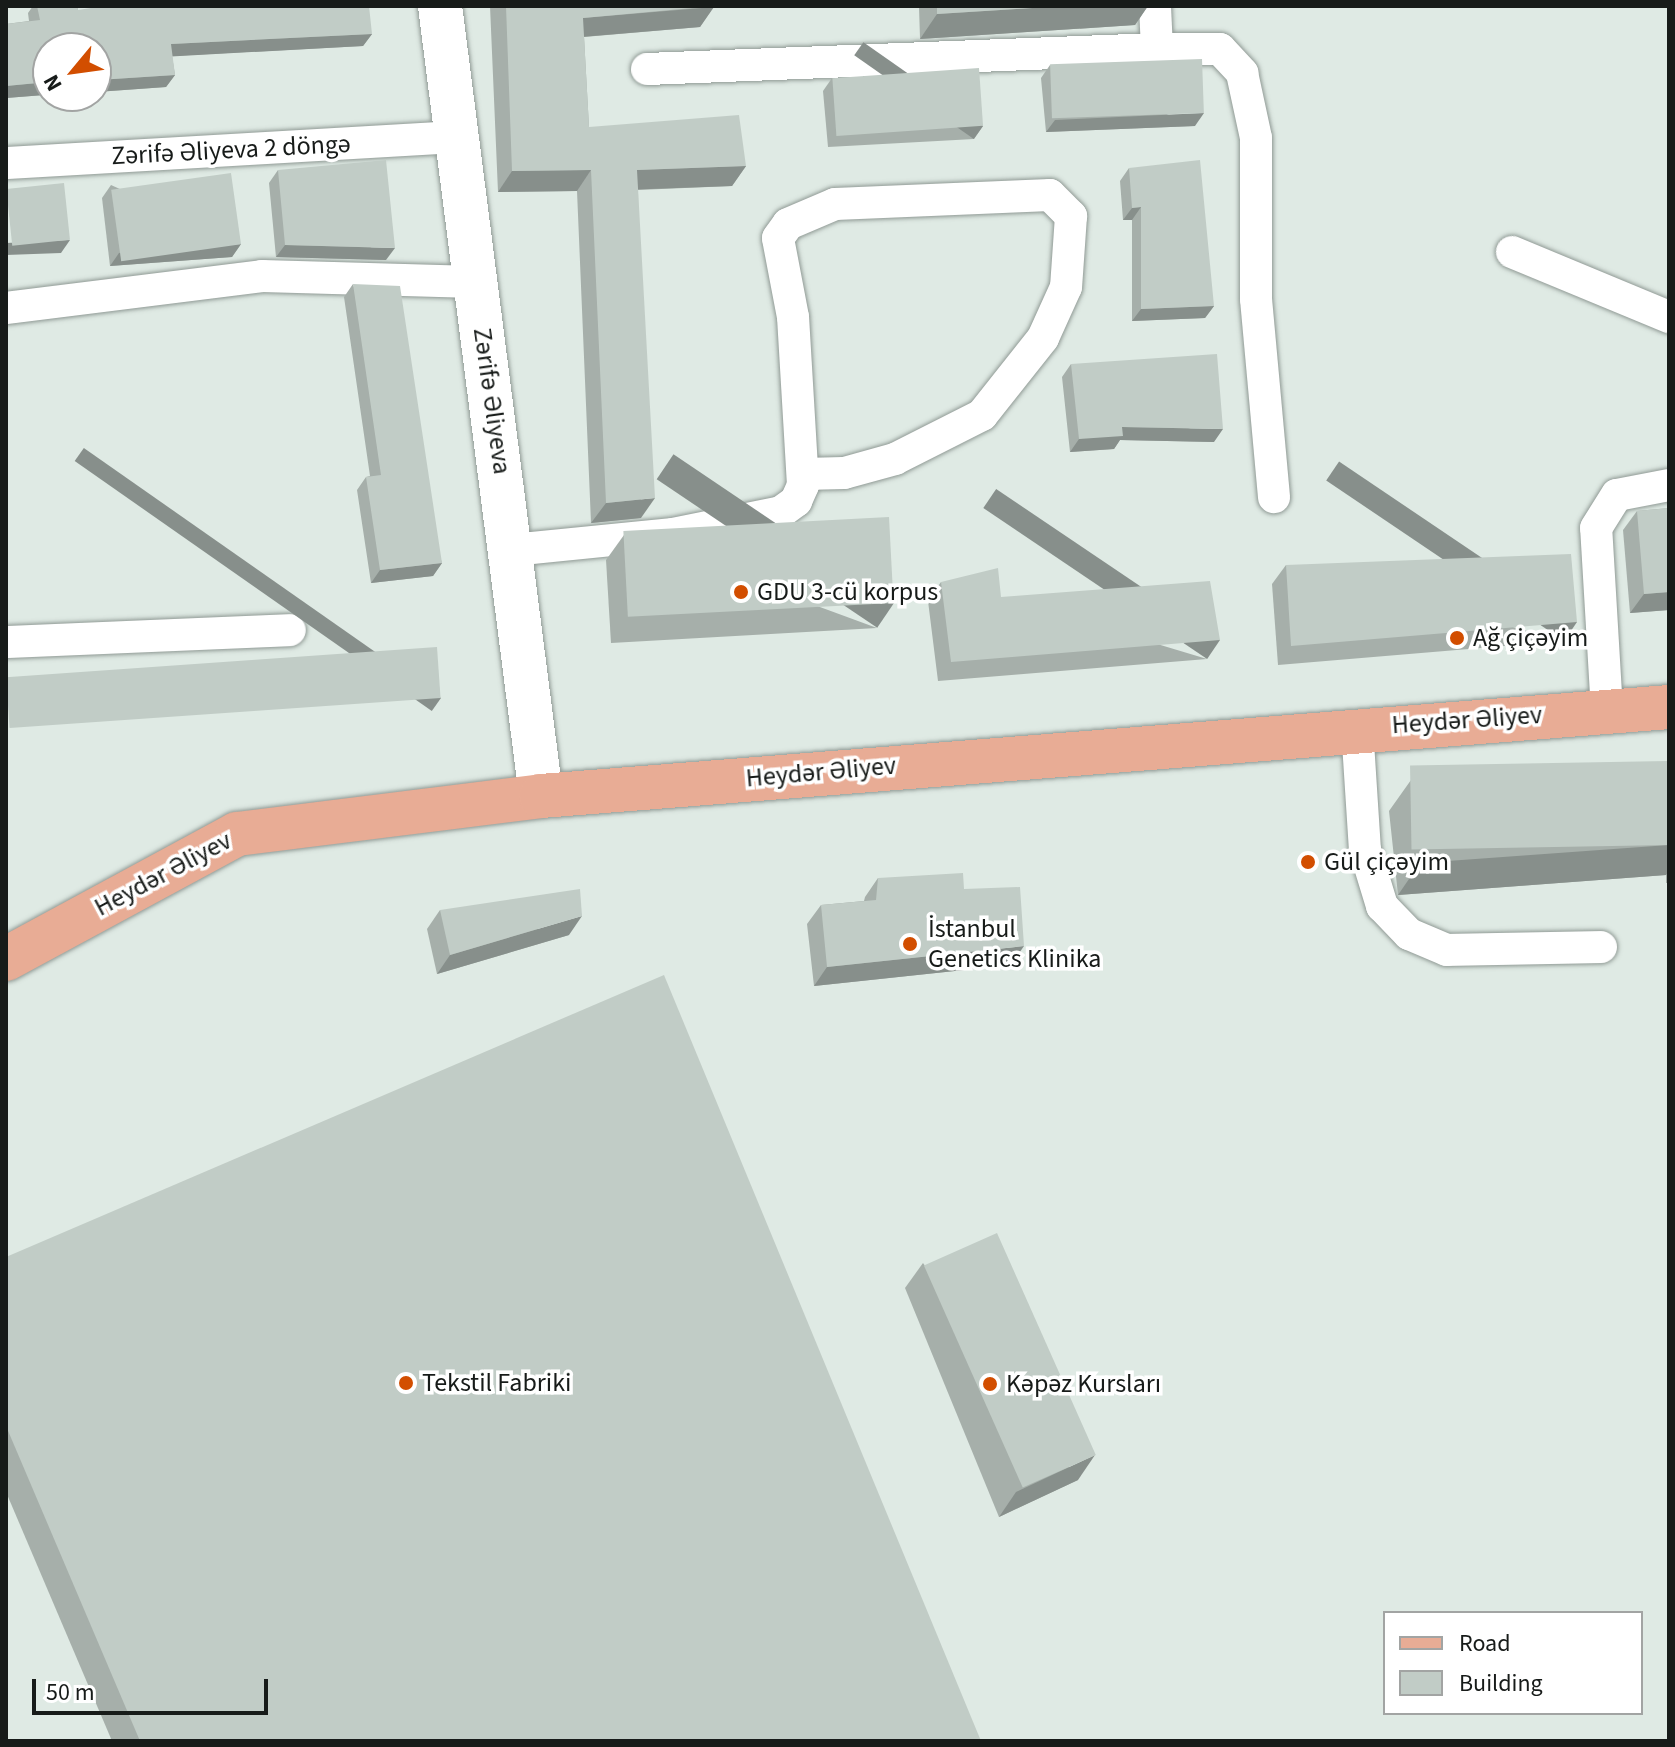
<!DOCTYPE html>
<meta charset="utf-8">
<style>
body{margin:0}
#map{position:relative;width:1675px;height:1747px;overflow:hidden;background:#dfeae4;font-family:"Source Sans 3",sans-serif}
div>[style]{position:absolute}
.roads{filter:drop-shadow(0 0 2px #909a95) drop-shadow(0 0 2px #909a95)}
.street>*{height:32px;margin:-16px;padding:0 16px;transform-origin:16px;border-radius:16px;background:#fff}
.secondary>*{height:44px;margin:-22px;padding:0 22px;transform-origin:22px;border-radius:22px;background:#fff}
.primary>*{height:44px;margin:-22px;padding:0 22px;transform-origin:22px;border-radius:22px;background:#e8ac95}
.wall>*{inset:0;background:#a6afaa}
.shaded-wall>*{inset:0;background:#878f8b;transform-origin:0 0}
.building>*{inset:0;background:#c1ccc6;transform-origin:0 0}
.dots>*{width:22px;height:22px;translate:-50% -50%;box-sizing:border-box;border:4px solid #fff;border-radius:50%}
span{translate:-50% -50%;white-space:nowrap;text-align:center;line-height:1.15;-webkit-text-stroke:7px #fff;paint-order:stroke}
.street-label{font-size:26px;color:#171b19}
.poi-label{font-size:26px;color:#171b19}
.left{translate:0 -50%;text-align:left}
.frame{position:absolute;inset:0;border:8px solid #171b19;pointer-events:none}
.legend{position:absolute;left:1383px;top:1611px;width:260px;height:104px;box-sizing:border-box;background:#fff;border:2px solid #a2a4a3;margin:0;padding:10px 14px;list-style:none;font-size:24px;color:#171b19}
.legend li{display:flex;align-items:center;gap:16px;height:40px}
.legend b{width:40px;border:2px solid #a2a4a3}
.north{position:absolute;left:32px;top:32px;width:80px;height:80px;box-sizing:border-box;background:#fff;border:2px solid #a2a4a3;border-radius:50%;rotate:241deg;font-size:22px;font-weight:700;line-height:32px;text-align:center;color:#171b19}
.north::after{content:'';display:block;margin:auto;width:28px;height:36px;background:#d24e00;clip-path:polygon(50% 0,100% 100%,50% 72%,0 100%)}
.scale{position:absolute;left:32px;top:1679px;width:236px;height:36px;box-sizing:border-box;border:4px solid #171b19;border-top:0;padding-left:10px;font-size:24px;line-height:28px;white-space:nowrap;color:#171b19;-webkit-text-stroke:6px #fff;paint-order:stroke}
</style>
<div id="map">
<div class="roads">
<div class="street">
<div style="left:1157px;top:49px;width:63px"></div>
<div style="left:1220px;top:49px;width:33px;rotate:47deg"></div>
<div style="left:1242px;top:73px;width:66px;rotate:77.8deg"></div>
<div style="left:1256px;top:138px;width:161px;rotate:90deg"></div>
<div style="left:1256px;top:299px;width:199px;rotate:84.8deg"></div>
<div style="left:647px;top:69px;width:510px;rotate:-2.25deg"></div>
<div style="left:1157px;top:49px;width:43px;rotate:-92.7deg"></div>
<div style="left:6px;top:163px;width:452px;rotate:-3.3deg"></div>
<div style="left:1512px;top:252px;width:170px;rotate:22.5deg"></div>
<div style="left:6px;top:308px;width:258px;rotate:-7.1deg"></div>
<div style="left:262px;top:276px;width:213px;rotate:1.6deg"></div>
<div style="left:512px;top:550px;width:162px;rotate:-5.7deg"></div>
<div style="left:673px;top:534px;width:110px;rotate:-11.5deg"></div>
<div style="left:781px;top:512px;width:19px;rotate:-36deg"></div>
<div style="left:796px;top:501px;width:17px;rotate:-66deg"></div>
<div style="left:803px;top:485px;width:168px;rotate:-93.4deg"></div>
<div style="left:793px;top:317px;width:80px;rotate:-100.8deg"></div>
<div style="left:778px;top:238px;width:17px;rotate:-54deg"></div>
<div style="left:788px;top:224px;width:51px;rotate:-23.1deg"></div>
<div style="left:835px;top:204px;width:215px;rotate:-2.4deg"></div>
<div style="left:1050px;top:195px;width:30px;rotate:45deg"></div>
<div style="left:1071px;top:216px;width:71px;rotate:94deg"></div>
<div style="left:1066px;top:287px;width:56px;rotate:114.3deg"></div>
<div style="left:1043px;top:338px;width:98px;rotate:128.4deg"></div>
<div style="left:982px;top:415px;width:97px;rotate:153.2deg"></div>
<div style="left:895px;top:459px;width:53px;rotate:164.6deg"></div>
<div style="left:844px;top:473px;width:41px;rotate:178.6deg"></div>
<div style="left:6px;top:642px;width:284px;rotate:-2.4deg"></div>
<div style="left:1607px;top:711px;width:183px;rotate:-93.4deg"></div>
<div style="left:1596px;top:528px;width:39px;rotate:-58deg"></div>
<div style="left:1617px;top:495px;width:53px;rotate:-10.9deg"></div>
<div style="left:1357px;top:727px;width:123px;rotate:86.3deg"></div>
<div style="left:1365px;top:850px;width:59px;rotate:73.1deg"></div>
<div style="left:1382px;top:906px;width:39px;rotate:46deg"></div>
<div style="left:1409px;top:934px;width:41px;rotate:22.8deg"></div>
<div style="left:1447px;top:950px;width:154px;rotate:-1.1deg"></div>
</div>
<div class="secondary">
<div style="left:440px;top:6px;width:796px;rotate:82.71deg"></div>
</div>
<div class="primary">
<div style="left:6px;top:959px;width:263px;rotate:-28.4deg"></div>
<div style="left:237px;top:834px;width:306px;rotate:-7.1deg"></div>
<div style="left:541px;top:796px;width:1132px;rotate:-4.51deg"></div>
</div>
</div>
<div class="wall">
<div style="clip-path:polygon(33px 6px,77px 6px,78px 10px,372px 34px,363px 46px,172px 56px,175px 75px,166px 87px,96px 92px,96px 48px,48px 48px,48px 90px,44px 95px,6px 98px,6px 24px,29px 21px,28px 13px)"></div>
<div style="clip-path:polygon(490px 6px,714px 6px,700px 27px,584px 37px,589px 127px,746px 166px,732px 186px,638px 190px,641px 518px,591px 523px,577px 191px,498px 192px)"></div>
<div style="clip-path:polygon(919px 6px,1148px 6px,1135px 25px,920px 39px)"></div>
<div style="clip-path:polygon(1050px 65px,1195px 126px,1046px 132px,1041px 78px)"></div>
<div style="clip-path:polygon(832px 78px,983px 126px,974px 139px,828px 147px,823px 91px)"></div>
<div style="clip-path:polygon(1129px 168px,1214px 306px,1205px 318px,1132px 321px,1132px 220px,1123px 220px,1120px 181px)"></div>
<div style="clip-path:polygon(278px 170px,386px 260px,276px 257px,269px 183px)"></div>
<div style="clip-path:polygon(111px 185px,241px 244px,232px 257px,110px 266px,102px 198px)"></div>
<div style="clip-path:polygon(353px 284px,442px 563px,433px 576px,371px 583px,357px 490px,366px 477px,370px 476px,344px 297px)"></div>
<div style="clip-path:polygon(1071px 364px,1214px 442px,1120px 440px,1114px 449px,1070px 452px,1062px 377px)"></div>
<div style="clip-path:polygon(1669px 508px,1669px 610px,1630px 613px,1623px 530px,1637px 511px)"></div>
<div style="clip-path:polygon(624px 535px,877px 628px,611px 643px,606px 560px)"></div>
<div style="clip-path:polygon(1286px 565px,1564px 641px,1278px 665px,1272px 584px)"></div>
<div style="clip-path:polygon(941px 582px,1001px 597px,1207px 659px,938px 681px,928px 601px)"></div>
<div style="clip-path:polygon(1669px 770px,1669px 883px,1666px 883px,1666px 875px,1398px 895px,1389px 811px,1411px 780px)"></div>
<div style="clip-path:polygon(878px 878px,964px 889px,1011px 965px,814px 986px,807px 924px,821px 905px,864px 901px,865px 897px)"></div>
<div style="clip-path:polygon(440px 910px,569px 935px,437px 974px,427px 929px)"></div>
<div style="clip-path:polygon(6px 1257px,981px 1741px,112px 1741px,6px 1492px)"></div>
<div style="clip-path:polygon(923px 1263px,1078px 1480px,999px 1517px,905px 1288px)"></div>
</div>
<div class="shaded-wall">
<div style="clip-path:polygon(1064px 6px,1148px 6px,1135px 25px,920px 39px,937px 14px)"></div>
<div style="clip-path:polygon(714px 7px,700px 27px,569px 38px,583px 18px)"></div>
<div style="clip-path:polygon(372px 34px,363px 46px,162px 57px,171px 44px)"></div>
<div style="clip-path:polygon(93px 39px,87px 48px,48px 48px,49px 44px)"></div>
<div style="clip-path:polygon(175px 75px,166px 87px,96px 92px,96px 83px,98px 80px)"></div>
<div style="clip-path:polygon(48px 82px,48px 90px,44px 95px,6px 98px,6px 86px)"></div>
<div style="clip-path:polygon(1204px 113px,1195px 126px,1046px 132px,1055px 120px)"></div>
<div style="left:983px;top:126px;width:16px;height:146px;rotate:125deg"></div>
<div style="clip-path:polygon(746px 166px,732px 186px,622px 190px,637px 170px)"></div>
<div style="clip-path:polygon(591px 170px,577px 191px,498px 192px,512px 171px)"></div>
<div style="clip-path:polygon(1141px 207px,1132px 220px,1123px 220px,1132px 208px)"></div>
<div style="clip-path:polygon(70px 240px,61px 253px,6px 255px,6px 243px)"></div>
<div style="clip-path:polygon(241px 244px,232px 257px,110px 266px,119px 253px)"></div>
<div style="clip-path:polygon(285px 245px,395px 248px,386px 260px,276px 257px)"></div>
<div style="clip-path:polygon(1214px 306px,1205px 318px,1132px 321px,1141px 309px)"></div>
<div style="clip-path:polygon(1122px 427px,1223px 429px,1214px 442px,1120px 440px,1114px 449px,1070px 452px,1079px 439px)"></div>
<div style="clip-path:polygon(655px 498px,641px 518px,591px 523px,606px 503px)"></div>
<div style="clip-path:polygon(442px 563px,433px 576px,371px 583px,380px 570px)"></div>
<div style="clip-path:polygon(1669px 592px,1669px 610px,1630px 613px,1644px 594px)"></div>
<div style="left:894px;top:603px;width:30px;height:266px;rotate:124deg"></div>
<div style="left:1577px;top:622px;width:23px;height:287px;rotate:124deg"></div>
<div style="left:1220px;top:640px;width:23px;height:270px;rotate:124deg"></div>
<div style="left:441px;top:698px;width:16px;height:436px;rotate:125deg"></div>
<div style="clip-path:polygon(1669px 845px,1669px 871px,1666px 875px,1398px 895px,1420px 863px)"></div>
<div style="clip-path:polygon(582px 916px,569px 935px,437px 974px,450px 955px)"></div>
<div style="clip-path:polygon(1024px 946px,1011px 965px,814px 986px,827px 967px)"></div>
<div style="clip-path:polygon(1095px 1455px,1078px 1480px,999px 1517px,1016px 1492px)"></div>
</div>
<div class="building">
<div style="clip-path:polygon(37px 6px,77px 6px,78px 10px,104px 6px,369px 6px,372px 34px,171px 44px,175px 75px,98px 80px,96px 48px,94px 48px,93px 39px,49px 44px,50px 48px,48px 48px,48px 82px,6px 86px,6px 24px,40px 20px)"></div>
<div style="clip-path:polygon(506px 6px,714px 6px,583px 18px,589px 127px,739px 115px,746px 166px,637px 170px,655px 498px,606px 503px,591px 170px,512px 171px)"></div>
<div style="clip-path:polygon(937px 6px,1064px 6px,937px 14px)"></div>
<div style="left:1202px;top:59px;width:54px;height:152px;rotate:88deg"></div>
<div style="left:979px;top:68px;width:58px;height:147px;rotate:86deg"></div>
<div style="clip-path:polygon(386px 160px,395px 248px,285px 245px,278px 170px)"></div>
<div style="clip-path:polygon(1200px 160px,1214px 306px,1141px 309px,1141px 207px,1132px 208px,1129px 168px)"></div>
<div style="left:231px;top:173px;width:72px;height:121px;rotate:82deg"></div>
<div style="left:64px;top:183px;width:57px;height:58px;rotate:84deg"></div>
<div style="clip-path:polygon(353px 284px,400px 286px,442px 563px,380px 570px,366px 477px,381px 475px)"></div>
<div style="clip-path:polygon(1217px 354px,1223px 429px,1122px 427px,1123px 436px,1079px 439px,1071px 364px)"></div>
<div style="clip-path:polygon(1669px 508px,1669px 592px,1644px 594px,1637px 511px)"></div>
<div style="left:889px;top:517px;width:86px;height:266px;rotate:87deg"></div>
<div style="clip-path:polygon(1571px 554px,1577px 622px,1291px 646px,1286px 565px)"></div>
<div style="clip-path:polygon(998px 568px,1001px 597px,1210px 581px,1220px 640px,951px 662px,941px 582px)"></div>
<div style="left:437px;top:647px;width:51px;height:432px;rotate:86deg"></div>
<div style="left:1668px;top:761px;width:84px;height:258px;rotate:89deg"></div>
<div style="clip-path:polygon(963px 873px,964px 889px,1020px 887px,1024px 946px,827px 967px,821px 905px,876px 900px,878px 878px)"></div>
<div style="clip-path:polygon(580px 889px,582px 916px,450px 955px,440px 910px)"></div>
<div style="clip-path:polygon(664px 975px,981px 1741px,140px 1741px,6px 1426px,6px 1257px)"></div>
<div style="left:997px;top:1233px;width:243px;height:80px;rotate:66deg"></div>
</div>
<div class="dots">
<div style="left:741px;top:592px;background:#d24e00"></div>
<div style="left:1457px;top:638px;background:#d24e00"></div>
<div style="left:1308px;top:862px;background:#d24e00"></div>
<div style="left:910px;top:944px;background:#d24e00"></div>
<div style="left:406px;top:1383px;background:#d24e00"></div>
<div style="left:990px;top:1384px;background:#d24e00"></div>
</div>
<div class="street-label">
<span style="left:231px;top:150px;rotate:-3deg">Zərifə Əliyeva 2 döngə</span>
<span style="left:492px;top:401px;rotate:82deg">Zərifə Əliyeva</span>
<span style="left:1467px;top:720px;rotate:-4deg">Heydər Əliyev</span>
<span style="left:821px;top:772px;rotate:-5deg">Heydər Əliyev</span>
<span style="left:163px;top:874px;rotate:-28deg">Heydər Əliyev</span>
</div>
<div class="poi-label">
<span class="left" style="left:757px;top:592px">GDU 3-cü korpus</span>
<span class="left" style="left:1473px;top:638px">Ağ çiçəyim</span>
<span class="left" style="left:1324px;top:862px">Gül çiçəyim</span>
<span class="left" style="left:928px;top:944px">İstanbul<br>Genetics Klinika</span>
<span class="left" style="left:422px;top:1383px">Tekstil Fabriki</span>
<span class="left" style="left:1006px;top:1384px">Kəpəz Kursları</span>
</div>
<div class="frame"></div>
<ul class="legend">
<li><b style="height:10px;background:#e8ac95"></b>Road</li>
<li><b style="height:22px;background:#c1ccc6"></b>Building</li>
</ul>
<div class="north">N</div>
<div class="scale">50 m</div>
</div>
